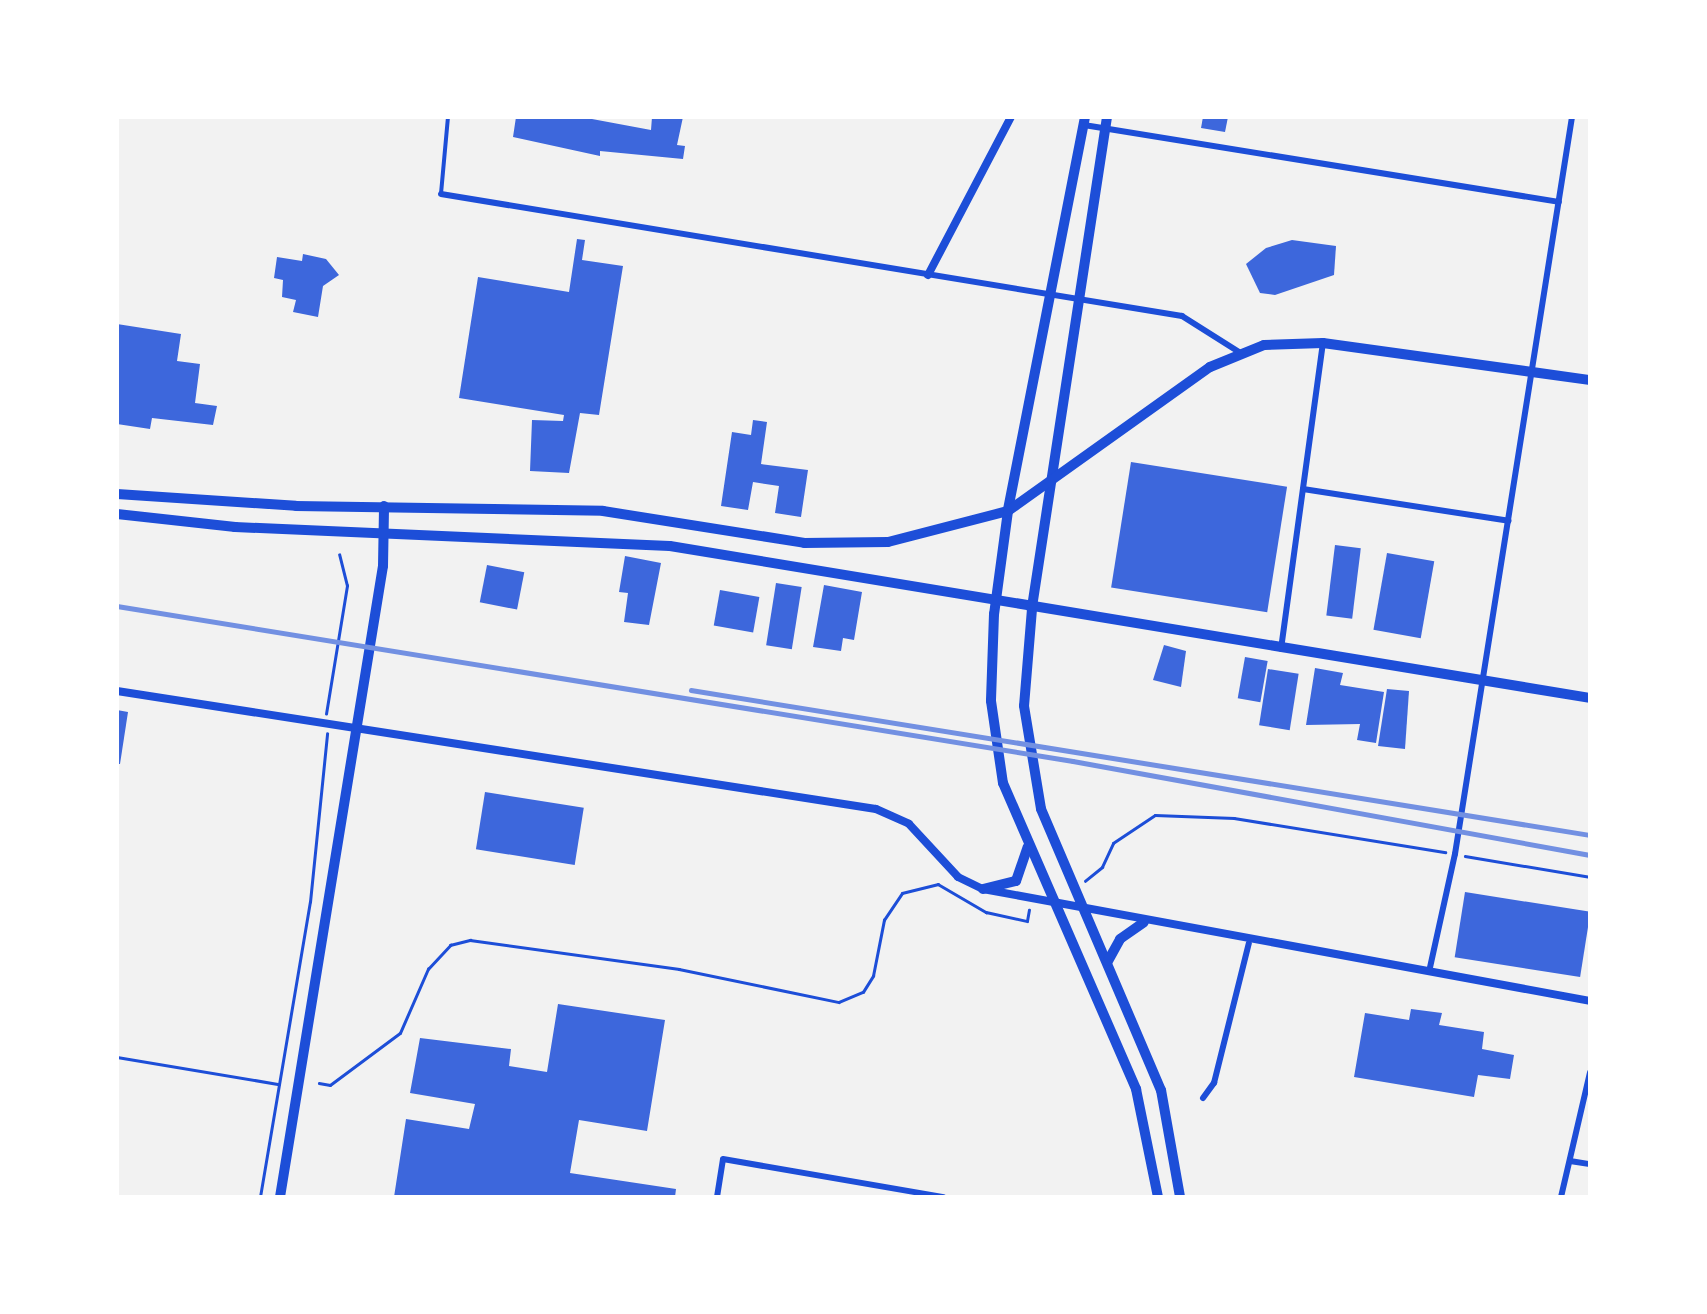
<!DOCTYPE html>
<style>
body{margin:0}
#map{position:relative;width:1707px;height:1314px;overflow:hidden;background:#f2f2f2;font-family:Karla,sans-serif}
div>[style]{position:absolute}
.building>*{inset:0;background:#3d67dc;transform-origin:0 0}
.path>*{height:2.5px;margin:-1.25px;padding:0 1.25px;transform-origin:1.25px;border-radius:1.25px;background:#1d4ed8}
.service>*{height:3.5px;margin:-1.75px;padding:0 1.75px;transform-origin:1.75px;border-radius:1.75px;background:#1d4ed8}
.minor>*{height:6px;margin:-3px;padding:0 3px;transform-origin:3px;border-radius:3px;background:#1d4ed8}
.tertiary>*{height:8px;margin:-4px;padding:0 4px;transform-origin:4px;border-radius:4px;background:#1d4ed8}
.secondary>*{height:10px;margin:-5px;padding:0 5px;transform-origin:5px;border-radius:5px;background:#1d4ed8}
.trunk>*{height:10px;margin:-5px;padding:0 5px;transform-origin:5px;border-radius:5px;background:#1d4ed8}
.rail>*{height:4.5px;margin:-2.25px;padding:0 2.25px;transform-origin:2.25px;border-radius:2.25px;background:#7290e2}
span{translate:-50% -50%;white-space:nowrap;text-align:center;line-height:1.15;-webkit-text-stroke:5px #fff;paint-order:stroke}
.frame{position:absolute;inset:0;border:119px solid #fff;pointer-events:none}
</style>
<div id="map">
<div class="building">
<div style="clip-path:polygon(516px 117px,592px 119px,651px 130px,652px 117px,683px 117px,677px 145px,685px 146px,683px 159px,600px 151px,600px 156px,513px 137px)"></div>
<div style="clip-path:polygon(1203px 117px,1228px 117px,1225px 132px,1201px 128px)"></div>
<div style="clip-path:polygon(577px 239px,585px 240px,582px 260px,623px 266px,599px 415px,580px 413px,569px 473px,530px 471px,532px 420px,563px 421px,564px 415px,459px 398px,478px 277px,569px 292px)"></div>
<div style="clip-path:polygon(1292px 240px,1336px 246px,1334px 275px,1275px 295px,1260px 293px,1246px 264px,1266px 248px)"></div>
<div style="clip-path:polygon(303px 254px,326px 259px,339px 275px,323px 286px,318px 317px,293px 312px,296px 300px,282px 297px,283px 280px,274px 278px,277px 257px,302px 261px)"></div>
<div style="clip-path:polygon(117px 324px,181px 334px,177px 361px,200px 364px,195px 403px,217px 406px,213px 425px,152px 418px,150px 429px,117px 424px)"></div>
<div style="clip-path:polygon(753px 420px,767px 422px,761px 464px,808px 470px,801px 517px,775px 513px,779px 486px,753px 482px,748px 510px,721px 506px,732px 432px,751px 435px)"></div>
<div style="left:1131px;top:462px;width:158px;height:127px;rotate:9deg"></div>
<div style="left:1335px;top:545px;width:26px;height:71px;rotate:7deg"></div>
<div style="left:1387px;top:553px;width:48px;height:78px;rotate:10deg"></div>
<div style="clip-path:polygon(625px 556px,661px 563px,649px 625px,624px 622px,628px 593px,619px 592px)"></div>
<div style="left:487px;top:565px;width:38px;height:38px;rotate:11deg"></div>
<div style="left:776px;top:583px;width:26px;height:63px;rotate:9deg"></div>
<div style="clip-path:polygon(824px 585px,862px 592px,854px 640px,843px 638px,841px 651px,813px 647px)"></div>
<div style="left:720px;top:590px;width:40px;height:36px;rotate:10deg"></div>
<div style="clip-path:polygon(1164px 645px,1186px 651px,1181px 687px,1153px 680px)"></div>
<div style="left:1245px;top:657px;width:23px;height:42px;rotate:10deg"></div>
<div style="clip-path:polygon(1315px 668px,1343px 673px,1340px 685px,1384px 692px,1376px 743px,1357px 740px,1360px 724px,1306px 725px)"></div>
<div style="left:1268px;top:669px;width:31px;height:57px;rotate:9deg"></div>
<div style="clip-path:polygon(1387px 689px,1409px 691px,1405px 749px,1378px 746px)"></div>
<div style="clip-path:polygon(117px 710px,128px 712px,120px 764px,117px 764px)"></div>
<div style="left:485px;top:792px;width:100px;height:58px;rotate:9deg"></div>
<div style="left:1465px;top:892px;width:127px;height:66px;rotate:9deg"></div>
<div style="clip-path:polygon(558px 1004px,665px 1020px,647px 1131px,579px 1120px,570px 1173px,676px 1189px,675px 1197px,394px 1197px,406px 1119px,469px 1129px,475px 1104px,410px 1093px,420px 1038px,511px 1049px,509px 1066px,547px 1072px)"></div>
<div style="clip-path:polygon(1411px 1009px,1442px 1013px,1439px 1025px,1484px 1032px,1482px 1049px,1514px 1055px,1510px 1079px,1478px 1075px,1474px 1097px,1354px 1077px,1365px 1013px,1409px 1020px)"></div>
</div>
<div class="path">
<div style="left:326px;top:714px;width:130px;rotate:-80.7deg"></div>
<div style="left:347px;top:586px;width:32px;rotate:-104deg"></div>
<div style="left:1465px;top:856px;width:127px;rotate:9.5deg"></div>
<div style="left:1085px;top:881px;width:22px;rotate:-39deg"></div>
<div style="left:1102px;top:867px;width:26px;rotate:-65deg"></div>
<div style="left:1113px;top:843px;width:50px;rotate:-33.7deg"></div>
<div style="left:1155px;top:815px;width:79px;rotate:2.2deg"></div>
<div style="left:1234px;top:818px;width:214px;rotate:9.2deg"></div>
<div style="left:117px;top:1057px;width:164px;rotate:9.5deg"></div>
<div style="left:319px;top:1083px;width:11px;rotate:10deg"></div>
<div style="left:330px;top:1085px;width:87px;rotate:-36.6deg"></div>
<div style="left:400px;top:1033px;width:70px;rotate:-66.4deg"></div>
<div style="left:428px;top:969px;width:33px;rotate:-47deg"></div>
<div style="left:450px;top:945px;width:21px;rotate:-14deg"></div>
<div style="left:470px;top:940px;width:211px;rotate:7.9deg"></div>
<div style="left:679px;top:969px;width:163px;rotate:11.7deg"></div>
<div style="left:839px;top:1002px;width:26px;rotate:-23deg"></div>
<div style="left:863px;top:992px;width:19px;rotate:-58deg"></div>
<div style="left:873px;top:976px;width:57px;rotate:-78.9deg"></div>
<div style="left:884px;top:920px;width:32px;rotate:-56deg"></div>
<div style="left:902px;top:893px;width:37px;rotate:-14deg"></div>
<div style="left:938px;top:884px;width:56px;rotate:30.3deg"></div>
<div style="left:986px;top:912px;width:42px;rotate:12.4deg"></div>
<div style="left:1027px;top:921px;width:11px;rotate:-80deg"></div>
<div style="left:260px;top:1197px;width:299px;rotate:-80.4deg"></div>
<div style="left:310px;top:902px;width:169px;rotate:-84.2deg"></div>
</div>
<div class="service">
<div style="left:441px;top:194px;width:77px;rotate:-84.8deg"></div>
</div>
<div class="minor">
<div style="left:1084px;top:125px;width:481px;rotate:9.2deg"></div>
<div style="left:441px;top:194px;width:751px;rotate:9.35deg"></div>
<div style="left:1182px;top:316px;width:67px;rotate:32.3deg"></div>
<div style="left:1303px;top:489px;width:208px;rotate:8.8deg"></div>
<div style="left:1281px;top:649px;width:309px;rotate:-82.2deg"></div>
<div style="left:1429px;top:972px;width:121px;rotate:-77.6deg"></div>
<div style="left:1455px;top:854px;width:746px;rotate:-80.98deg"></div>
<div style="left:1203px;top:1098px;width:19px;rotate:-54deg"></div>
<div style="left:1214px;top:1083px;width:144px;rotate:-76deg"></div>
<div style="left:1570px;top:1161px;width:20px;rotate:9deg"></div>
<div style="left:717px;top:1197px;width:38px;rotate:-81deg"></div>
<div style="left:723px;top:1159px;width:224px;rotate:9.8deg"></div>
<div style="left:1561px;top:1197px;width:128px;rotate:-76.9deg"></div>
</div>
<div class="tertiary">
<div style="left:928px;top:275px;width:178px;rotate:-62.3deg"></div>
<div style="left:117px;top:691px;width:768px;rotate:8.84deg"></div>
<div style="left:876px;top:809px;width:36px;rotate:24deg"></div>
<div style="left:909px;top:824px;width:72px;rotate:47.2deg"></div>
<div style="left:958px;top:877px;width:28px;rotate:26deg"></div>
<div style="left:983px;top:889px;width:617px;rotate:10.45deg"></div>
</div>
<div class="secondary">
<div style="left:1085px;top:117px;width:401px;rotate:101.1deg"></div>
<div style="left:1008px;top:511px;width:104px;rotate:97.7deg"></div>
<div style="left:994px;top:614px;width:87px;rotate:92deg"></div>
<div style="left:991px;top:701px;width:83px;rotate:81.7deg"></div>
<div style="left:1003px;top:783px;width:334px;rotate:66.5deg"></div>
<div style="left:1136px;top:1089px;width:110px;rotate:78.5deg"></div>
<div style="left:1107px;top:117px;width:498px;rotate:98.7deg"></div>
<div style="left:1032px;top:609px;width:97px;rotate:94.7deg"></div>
<div style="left:1024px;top:706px;width:104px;rotate:80.6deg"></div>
<div style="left:1041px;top:809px;width:306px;rotate:66.9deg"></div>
<div style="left:1161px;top:1090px;width:109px;rotate:79.9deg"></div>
<div style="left:983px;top:889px;width:34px;rotate:-14deg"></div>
<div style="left:1016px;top:881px;width:36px;rotate:-71deg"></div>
<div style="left:1108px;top:961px;width:25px;rotate:-61deg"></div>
<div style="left:1120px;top:939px;width:29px;rotate:-35deg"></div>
<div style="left:280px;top:1197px;width:639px;rotate:-80.73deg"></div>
<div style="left:383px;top:566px;width:60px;rotate:-89deg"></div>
</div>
<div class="trunk">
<div style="left:117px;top:494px;width:179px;rotate:3.8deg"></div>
<div style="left:296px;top:506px;width:307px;rotate:0.9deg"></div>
<div style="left:603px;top:511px;width:204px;rotate:9deg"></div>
<div style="left:804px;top:543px;width:84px;rotate:-0.7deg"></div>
<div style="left:888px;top:542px;width:124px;rotate:-14.5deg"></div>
<div style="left:1008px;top:511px;width:248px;rotate:-35.5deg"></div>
<div style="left:1210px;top:367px;width:58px;rotate:-22.2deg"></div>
<div style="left:1264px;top:345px;width:59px;rotate:-1.9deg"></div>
<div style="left:1323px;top:343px;width:270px;rotate:7.9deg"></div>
<div style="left:117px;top:514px;width:119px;rotate:6.3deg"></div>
<div style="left:235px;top:527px;width:435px;rotate:2.5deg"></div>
<div style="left:670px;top:546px;width:932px;rotate:9.38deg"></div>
</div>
<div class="rail">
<div style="left:117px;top:606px;width:968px;rotate:9.21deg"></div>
<div style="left:1073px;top:761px;width:525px;rotate:10.3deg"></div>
<div style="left:691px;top:690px;width:911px;rotate:9.16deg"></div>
</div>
<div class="frame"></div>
</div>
